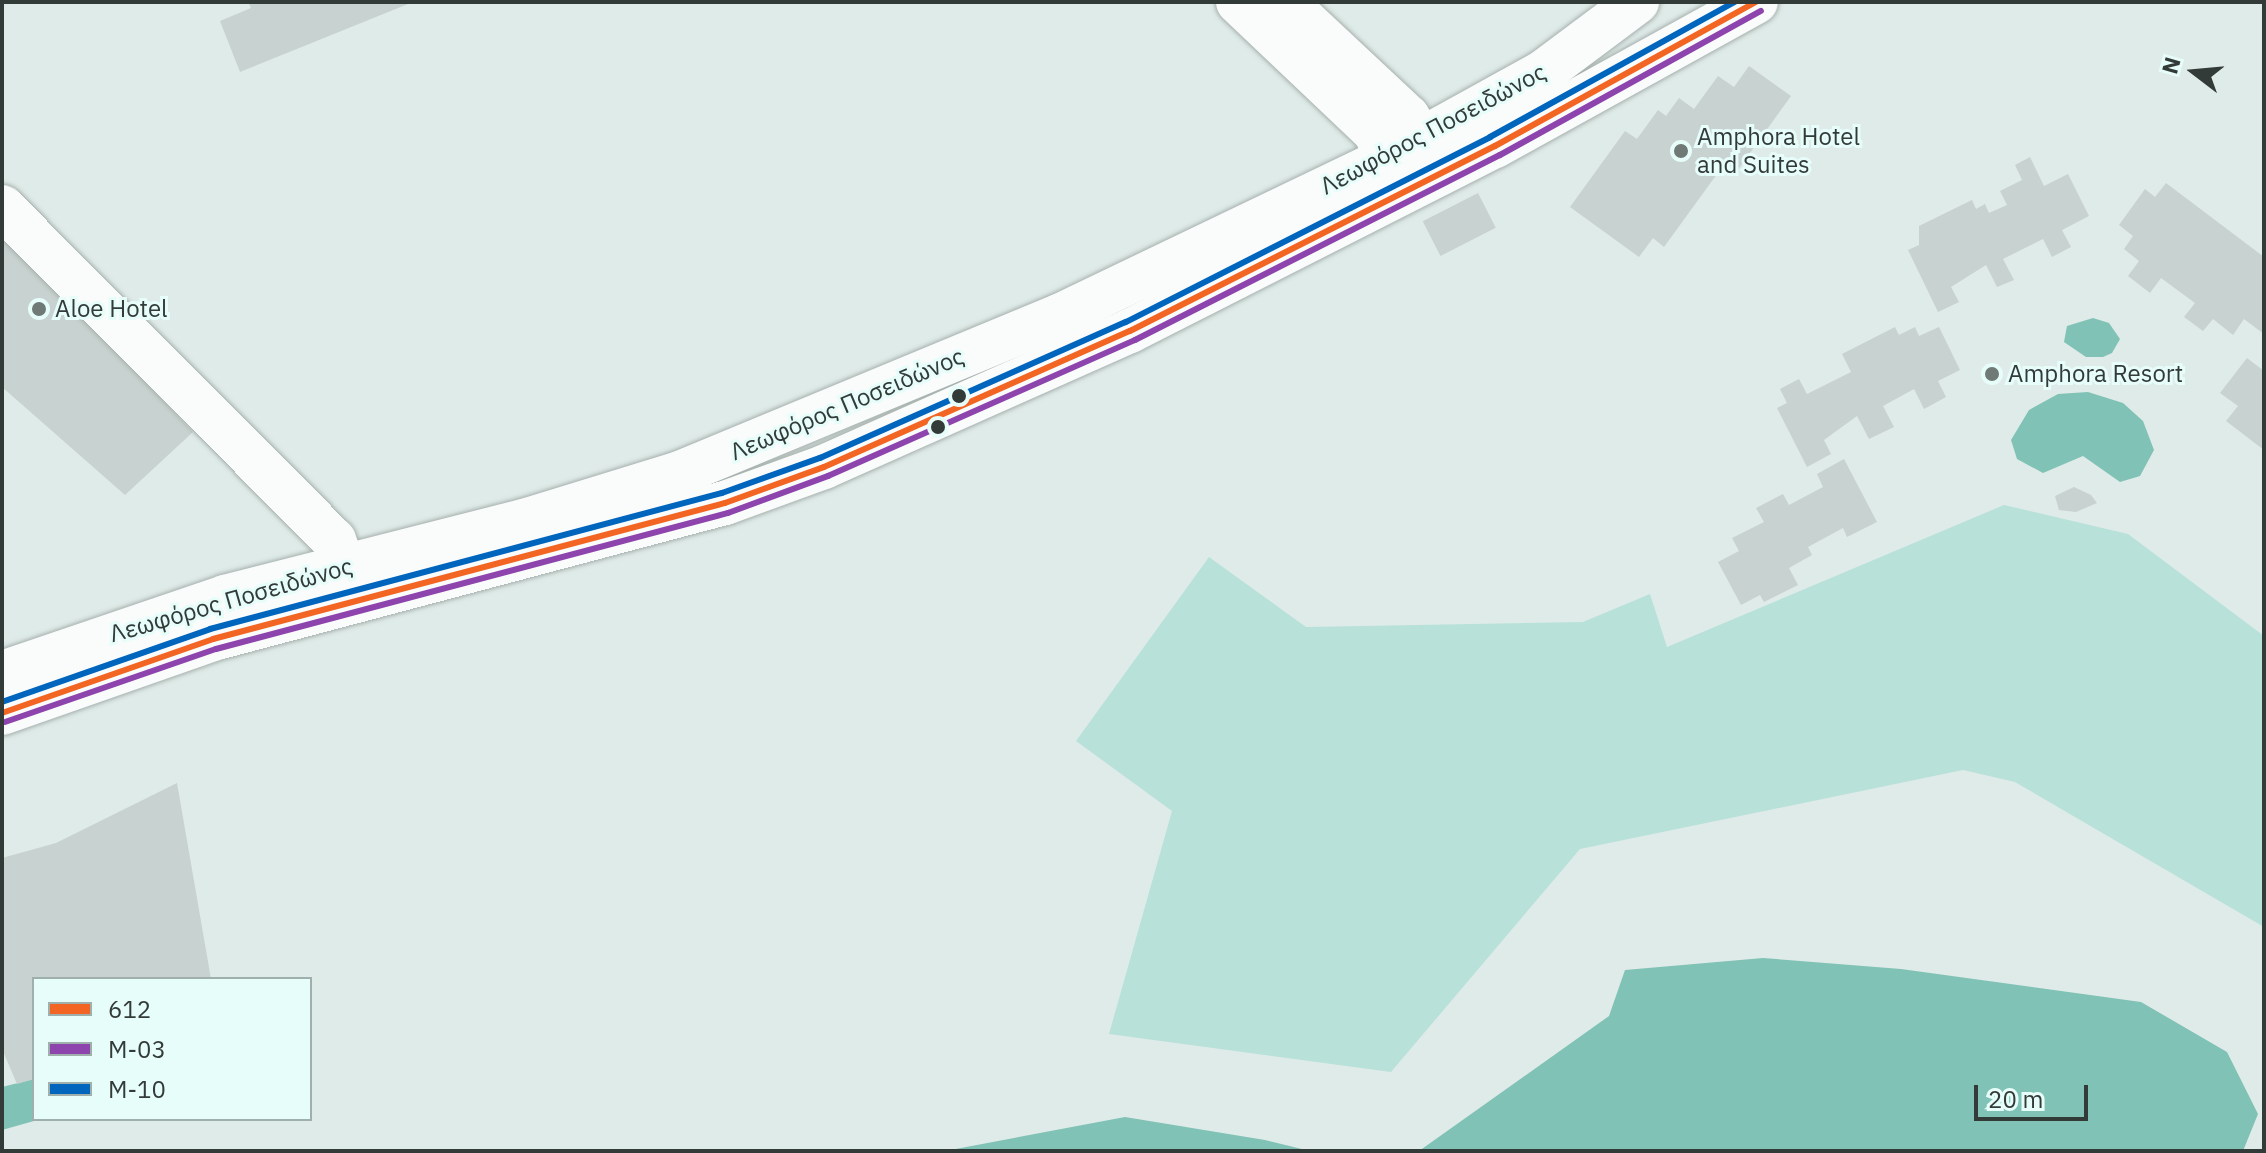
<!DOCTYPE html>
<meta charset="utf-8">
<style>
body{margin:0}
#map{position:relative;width:2266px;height:1153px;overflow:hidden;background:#dfebe8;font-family:"IBM Plex Sans",sans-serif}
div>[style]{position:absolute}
.green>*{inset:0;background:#b8e1d9}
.water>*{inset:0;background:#80c2b6}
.building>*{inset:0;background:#c8d2d0;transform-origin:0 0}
.roads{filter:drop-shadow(0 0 2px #a6b0ad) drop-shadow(0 0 2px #a6b0ad)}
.street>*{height:44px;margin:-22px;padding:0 22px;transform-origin:22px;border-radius:22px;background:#fafcfc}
.secondary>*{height:44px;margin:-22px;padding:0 22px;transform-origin:22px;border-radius:22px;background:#fafcfc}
.bus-1>*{height:6px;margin:-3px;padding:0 3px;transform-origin:3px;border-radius:3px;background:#f26522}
.bus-2>*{height:6px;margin:-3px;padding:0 3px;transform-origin:3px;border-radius:3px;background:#8e44ad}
.bus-3>*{height:6px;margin:-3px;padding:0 3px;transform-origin:3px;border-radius:3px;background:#0065bd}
.dots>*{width:22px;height:22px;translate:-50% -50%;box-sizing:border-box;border:4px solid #e7fdf9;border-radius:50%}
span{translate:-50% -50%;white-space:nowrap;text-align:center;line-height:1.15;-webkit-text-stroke:6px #e7fdf9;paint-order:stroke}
.street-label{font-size:24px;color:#333b39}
.poi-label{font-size:24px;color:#333b39}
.left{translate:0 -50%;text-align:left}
.frame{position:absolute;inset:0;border:4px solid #333b39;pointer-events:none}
.legend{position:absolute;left:32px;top:977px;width:280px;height:144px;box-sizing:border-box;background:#e7fdf9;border:2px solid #9fafac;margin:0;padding:10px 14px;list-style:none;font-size:24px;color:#333b39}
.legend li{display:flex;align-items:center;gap:16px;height:40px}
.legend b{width:40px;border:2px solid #9fafac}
.north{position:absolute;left:2154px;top:32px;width:80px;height:80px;-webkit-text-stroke:6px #e7fdf9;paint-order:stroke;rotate:286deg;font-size:22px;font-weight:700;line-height:32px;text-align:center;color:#333b39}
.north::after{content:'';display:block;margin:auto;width:28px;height:36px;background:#333b39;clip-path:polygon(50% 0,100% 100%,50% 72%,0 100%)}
.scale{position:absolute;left:1974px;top:1085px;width:114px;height:36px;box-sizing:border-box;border:4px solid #333b39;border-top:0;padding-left:10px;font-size:24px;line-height:28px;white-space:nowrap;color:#333b39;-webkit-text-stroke:6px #e7fdf9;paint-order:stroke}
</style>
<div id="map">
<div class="green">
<div style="clip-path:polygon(2004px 505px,2128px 534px,2264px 636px,2264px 927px,2015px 782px,1963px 770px,1580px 849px,1391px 1072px,1109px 1034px,1172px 811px,1076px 741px,1209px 557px,1306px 627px,1583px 622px,1650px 594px,1667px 647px)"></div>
</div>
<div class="water">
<div style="clip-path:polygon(2093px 318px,2109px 323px,2120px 339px,2112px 353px,2103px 357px,2086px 357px,2064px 342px,2067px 326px)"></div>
<div style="clip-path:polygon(2088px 392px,2123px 403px,2143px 421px,2154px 450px,2140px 476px,2120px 482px,2083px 456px,2043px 473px,2017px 459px,2011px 440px,2029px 410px,2058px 394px)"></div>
<div style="clip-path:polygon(1763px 958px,1901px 969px,2141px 1002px,2227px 1052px,2258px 1114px,2243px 1151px,1419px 1151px,1609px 1016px,1625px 970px)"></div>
<div style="clip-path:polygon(34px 1079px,34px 1119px,41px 1119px,2px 1130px,2px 1087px)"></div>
<div style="clip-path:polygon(1125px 1117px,1265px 1140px,1310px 1151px,945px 1151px)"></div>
</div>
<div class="building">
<div style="clip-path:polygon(248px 2px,413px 2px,240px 72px,220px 21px,251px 8px)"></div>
<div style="clip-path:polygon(1749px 66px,1791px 96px,1737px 171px,1725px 163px,1664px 247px,1653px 238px,1639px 257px,1570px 207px,1625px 131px,1637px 139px,1658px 110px,1666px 116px,1679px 98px,1694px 109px,1718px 76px,1734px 87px)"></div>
<div style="clip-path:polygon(2030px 157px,2044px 186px,2068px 174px,2089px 216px,2062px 230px,2071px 247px,2052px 257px,2043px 239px,2003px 259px,2014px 280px,1997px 287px,1986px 265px,1951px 287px,1959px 302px,1938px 312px,1908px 250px,1919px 245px,1919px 226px,1972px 200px,1976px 209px,1985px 204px,1989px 213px,2007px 205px,2000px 191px,2022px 180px,2015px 165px)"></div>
<div style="clip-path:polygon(2166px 183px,2264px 257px,2264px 334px,2244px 319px,2233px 335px,2213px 319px,2203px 331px,2184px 317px,2195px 303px,2161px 278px,2150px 293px,2128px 276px,2139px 261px,2124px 249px,2133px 236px,2119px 225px,2145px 189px,2155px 197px)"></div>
<div style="left:1478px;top:193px;width:39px;height:62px;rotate:63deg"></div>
<div style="clip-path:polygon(2px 231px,193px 432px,125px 495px,2px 387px)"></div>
<div style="clip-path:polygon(1895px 327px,1899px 335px,1915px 327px,1919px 336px,1939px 327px,1960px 370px,1938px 381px,1946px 397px,1924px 409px,1914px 389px,1883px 406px,1894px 427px,1869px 439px,1857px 416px,1824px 440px,1831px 454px,1807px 467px,1777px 408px,1787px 403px,1780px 389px,1799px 379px,1807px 394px,1851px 372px,1842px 354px)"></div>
<div style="clip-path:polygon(2247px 358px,2264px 371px,2264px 450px,2226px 421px,2238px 406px,2220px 393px)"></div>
<div style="clip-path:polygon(1844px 459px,1877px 522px,1847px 537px,1843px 528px,1808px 547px,1812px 555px,1789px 568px,1798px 585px,1764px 602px,1760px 595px,1741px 605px,1718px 562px,1739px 551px,1732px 538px,1764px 522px,1756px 508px,1783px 494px,1789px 505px,1823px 487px,1817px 474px)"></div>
<div style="clip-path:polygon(2074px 487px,2091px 495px,2097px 503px,2076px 512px,2059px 510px,2055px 496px)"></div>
<div style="clip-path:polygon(177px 783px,211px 979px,34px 979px,34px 1079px,17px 1084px,2px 1049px,2px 858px,56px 843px)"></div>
</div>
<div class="roads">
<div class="street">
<div style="left:1238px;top:2px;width:190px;rotate:43.5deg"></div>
<div style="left:1376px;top:133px;width:28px;rotate:69deg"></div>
<div style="left:1285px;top:2px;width:168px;rotate:43.1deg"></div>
<div style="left:1408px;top:117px;width:26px;rotate:59deg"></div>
<div style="left:2px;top:207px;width:470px;rotate:45.1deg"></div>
<div style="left:334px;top:540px;width:64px;rotate:69.9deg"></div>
</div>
<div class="secondary">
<div style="left:2px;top:673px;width:236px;rotate:-18.8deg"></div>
<div style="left:225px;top:597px;width:312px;rotate:-14.3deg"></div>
<div style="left:527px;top:520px;width:160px;rotate:-17.1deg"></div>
<div style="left:680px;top:473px;width:410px;rotate:-22.5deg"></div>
<div style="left:1059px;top:316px;width:363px;rotate:-25.6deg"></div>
<div style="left:1386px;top:159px;width:178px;rotate:-28.9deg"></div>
<div style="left:1542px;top:73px;width:119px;rotate:-36.8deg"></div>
<div style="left:2px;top:713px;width:224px;rotate:-19.3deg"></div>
<div style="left:213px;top:639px;width:530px;rotate:-14.88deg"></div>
<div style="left:725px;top:503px;width:105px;rotate:-20deg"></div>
<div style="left:824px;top:467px;width:335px;rotate:-24deg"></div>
<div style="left:1130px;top:331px;width:409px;rotate:-26.9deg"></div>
<div style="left:1495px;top:146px;width:298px;rotate:-28.9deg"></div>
</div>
</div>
<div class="bus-1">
<div style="left:2px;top:713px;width:224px;rotate:-19.3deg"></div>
<div style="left:213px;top:639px;width:530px;rotate:-14.88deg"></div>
<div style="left:725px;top:503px;width:105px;rotate:-20deg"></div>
<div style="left:824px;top:467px;width:335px;rotate:-24deg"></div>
<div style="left:1130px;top:331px;width:409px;rotate:-26.9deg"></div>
<div style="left:1495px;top:146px;width:298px;rotate:-28.9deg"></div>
</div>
<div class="bus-2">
<div style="left:5px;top:722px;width:223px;rotate:-19.1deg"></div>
<div style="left:216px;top:649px;width:530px;rotate:-14.88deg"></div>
<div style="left:728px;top:513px;width:107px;rotate:-20.3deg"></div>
<div style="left:828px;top:476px;width:336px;rotate:-23.9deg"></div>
<div style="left:1135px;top:340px;width:409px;rotate:-26.9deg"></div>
<div style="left:1500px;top:155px;width:298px;rotate:-28.9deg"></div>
</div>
<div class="bus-3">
<div style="left:2px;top:702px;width:220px;rotate:-19.3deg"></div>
<div style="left:210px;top:629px;width:530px;rotate:-14.88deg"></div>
<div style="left:722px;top:493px;width:104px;rotate:-19.7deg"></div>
<div style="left:820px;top:458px;width:335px;rotate:-24deg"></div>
<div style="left:1126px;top:322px;width:408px;rotate:-26.9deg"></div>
<div style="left:1490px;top:137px;width:280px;rotate:-28.9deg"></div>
</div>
<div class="dots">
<div style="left:1681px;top:151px;background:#6f7976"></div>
<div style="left:39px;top:309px;background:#6f7976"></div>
<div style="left:1992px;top:374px;background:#6f7976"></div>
<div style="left:959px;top:396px;background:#333b39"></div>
<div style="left:938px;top:427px;background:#333b39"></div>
</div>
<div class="street-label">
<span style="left:1433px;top:129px;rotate:-28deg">Λεωφόρος Ποσειδώνος</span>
<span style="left:847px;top:404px;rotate:-23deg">Λεωφόρος Ποσειδώνος</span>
<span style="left:231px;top:600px;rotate:-16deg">Λεωφόρος Ποσειδώνος</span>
</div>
<div class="poi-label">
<span class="left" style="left:1697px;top:151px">Amphora Hotel<br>and Suites</span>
<span class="left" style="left:55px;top:309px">Aloe Hotel</span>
<span class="left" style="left:2008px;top:374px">Amphora Resort</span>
</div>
<div class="frame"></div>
<ul class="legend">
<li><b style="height:10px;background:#f26522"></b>612</li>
<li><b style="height:10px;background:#8e44ad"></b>M-03</li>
<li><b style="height:10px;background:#0065bd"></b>M-10</li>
</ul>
<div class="north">N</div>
<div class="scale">20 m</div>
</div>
